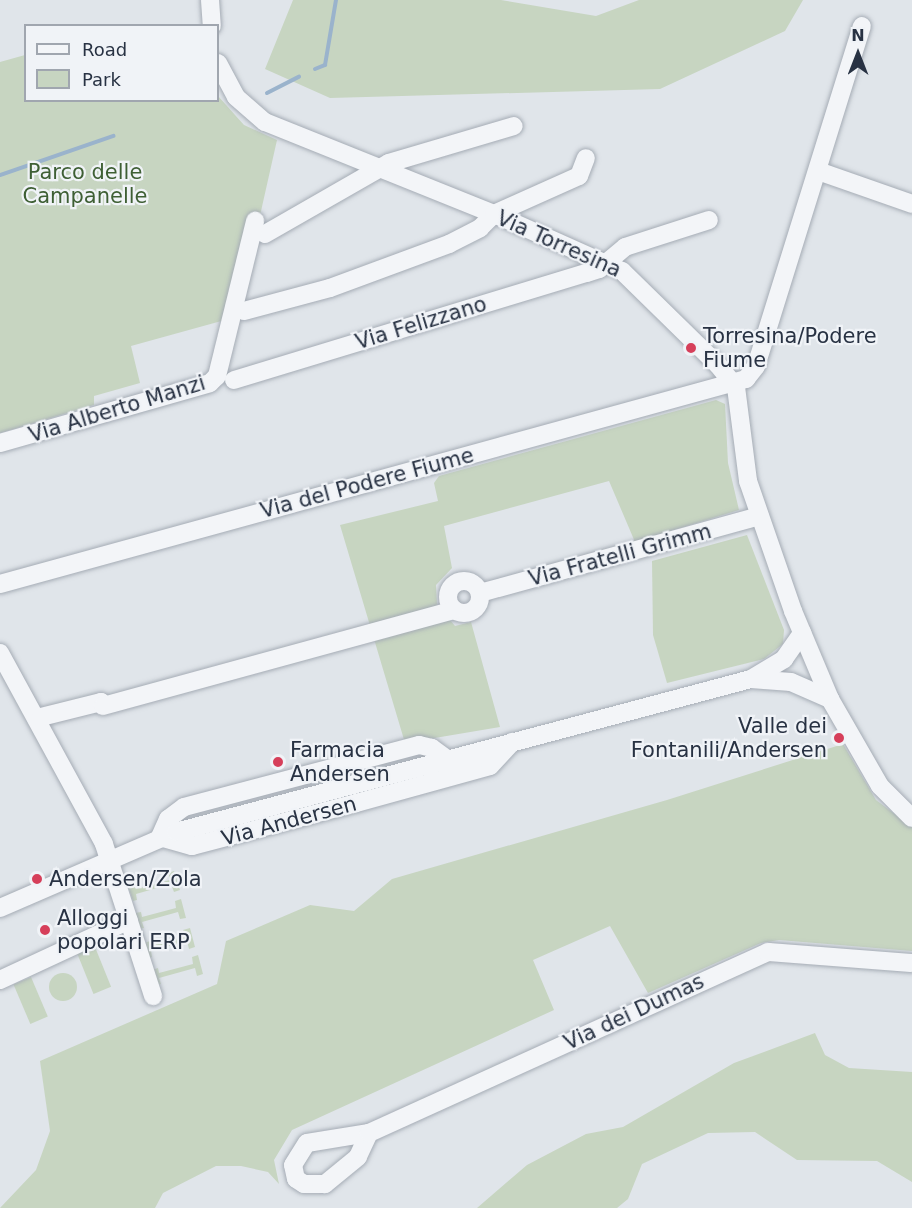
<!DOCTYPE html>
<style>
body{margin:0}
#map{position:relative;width:912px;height:1208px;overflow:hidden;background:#e0e5ea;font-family:"DejaVu Sans",sans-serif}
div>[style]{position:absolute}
.green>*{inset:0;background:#c7d5c1;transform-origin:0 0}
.round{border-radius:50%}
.stream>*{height:4px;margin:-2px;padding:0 2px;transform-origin:2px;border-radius:2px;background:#9ab3cc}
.roads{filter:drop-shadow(0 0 2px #a5acb5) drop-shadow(0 0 2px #a5acb5)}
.minor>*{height:18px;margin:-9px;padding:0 9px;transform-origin:9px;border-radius:9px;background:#f3f5f8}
.minor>.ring{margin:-9px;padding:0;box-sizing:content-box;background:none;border:18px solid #f3f5f8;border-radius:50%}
.dots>*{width:16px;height:16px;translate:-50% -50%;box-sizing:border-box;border:3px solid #f0f3f7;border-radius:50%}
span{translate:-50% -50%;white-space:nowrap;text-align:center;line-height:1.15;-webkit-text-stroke:4.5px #f0f3f7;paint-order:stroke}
.park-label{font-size:21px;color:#3e5f34}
.street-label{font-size:21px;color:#283243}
.poi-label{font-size:21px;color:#283243}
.left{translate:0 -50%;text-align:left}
.right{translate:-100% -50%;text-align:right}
.legend{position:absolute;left:24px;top:24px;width:195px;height:78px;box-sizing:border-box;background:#f0f3f7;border:2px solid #a0a6af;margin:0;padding:8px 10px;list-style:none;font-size:18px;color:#283243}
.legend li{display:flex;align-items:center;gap:12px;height:30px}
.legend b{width:30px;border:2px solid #a0a6af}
.north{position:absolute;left:828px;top:24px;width:60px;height:60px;-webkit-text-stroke:4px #f0f3f7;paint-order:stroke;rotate:0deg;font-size:16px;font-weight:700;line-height:24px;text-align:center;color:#283243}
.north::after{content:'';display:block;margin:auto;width:21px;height:27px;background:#283243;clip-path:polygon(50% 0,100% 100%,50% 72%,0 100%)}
</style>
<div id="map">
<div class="green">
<div style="clip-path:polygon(293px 0,501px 0,596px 16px,639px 0,803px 0,785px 31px,660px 89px,330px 98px,265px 69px)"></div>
<div style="clip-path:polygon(25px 55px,26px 100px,218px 100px,218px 96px,244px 125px,277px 140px,259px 220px,225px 320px,131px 346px,140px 383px,94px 396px,94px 405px,0 433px,0 62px)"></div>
<div style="clip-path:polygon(716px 400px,725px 404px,728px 463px,739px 510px,635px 542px,609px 481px,444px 526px,452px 568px,436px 585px,437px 604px,455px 626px,471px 622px,500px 727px,405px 743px,340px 525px,438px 501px,434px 483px,439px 476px)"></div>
<div style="clip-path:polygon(747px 535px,784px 630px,783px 644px,764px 659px,667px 683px,653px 635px,652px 561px)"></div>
<div style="clip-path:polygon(843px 744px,876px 800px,912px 827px,912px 951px,779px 940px,761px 943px,648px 993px,610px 926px,533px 960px,554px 1010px,292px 1130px,274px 1160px,279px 1184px,268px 1172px,241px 1166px,216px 1166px,163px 1193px,155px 1208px,0 1208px,36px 1170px,50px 1131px,40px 1061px,217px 984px,226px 941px,310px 905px,354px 911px,392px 879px,667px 800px)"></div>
<div style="clip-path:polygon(174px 871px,180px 890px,174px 892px,171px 884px,136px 894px,137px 900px,133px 901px,128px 886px,134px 884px,136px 889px,170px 880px,168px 873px)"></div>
<div style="clip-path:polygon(181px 899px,186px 918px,180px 919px,178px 912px,142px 922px,144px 928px,139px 929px,135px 913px,141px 912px,142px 917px,176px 908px,175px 901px)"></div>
<div style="clip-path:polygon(190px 928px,195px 947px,189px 949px,187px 941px,151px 951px,152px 957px,148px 958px,144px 943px,150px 941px,151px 946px,185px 937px,183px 930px)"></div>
<div style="left:95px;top:947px;width:43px;height:19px;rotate:68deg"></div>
<div style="clip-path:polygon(198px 955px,203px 974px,197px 976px,195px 968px,159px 978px,161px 984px,156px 985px,152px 970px,158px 968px,159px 973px,193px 964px,192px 957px)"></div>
<div class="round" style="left:49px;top:973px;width:28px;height:28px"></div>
<div style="left:31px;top:977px;width:43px;height:19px;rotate:67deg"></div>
<div style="clip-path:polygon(815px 1033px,825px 1055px,849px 1068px,912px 1072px,912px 1182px,877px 1161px,797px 1160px,755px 1132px,708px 1133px,642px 1164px,628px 1199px,617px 1208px,477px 1208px,527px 1165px,586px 1134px,623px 1127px,734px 1063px)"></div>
</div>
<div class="stream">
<div style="left:315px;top:69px;width:11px;rotate:-22deg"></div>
<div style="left:325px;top:65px;width:66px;rotate:-80.4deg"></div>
<div style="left:267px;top:93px;width:36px;rotate:-27deg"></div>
<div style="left:0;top:175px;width:120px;rotate:-19deg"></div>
</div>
<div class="roads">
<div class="minor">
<div style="left:210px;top:0;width:26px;rotate:86deg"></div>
<div style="left:218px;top:63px;width:38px;rotate:62deg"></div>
<div style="left:236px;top:97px;width:38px;rotate:41deg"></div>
<div style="left:265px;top:122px;width:247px;rotate:21.9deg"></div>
<div style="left:494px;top:214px;width:140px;rotate:24deg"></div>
<div style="left:622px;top:271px;width:134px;rotate:44.4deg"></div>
<div style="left:718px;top:365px;width:28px;rotate:51deg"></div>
<div style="left:736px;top:387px;width:95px;rotate:82.7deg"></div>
<div style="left:748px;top:481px;width:138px;rotate:70.9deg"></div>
<div style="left:793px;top:611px;width:95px;rotate:67.2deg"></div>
<div style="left:830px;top:699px;width:100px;rotate:60.1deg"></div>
<div style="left:880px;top:786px;width:45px;rotate:45deg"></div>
<div style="left:818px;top:171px;width:100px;rotate:19.3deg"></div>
<div style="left:265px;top:234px;width:143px;rotate:-29.8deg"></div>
<div style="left:389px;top:163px;width:130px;rotate:-16.5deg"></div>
<div style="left:244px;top:311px;width:89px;rotate:-15deg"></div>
<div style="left:330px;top:288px;width:127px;rotate:-20.3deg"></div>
<div style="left:449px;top:244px;width:35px;rotate:-27deg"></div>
<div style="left:480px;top:228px;width:20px;rotate:-45deg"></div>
<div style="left:494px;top:214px;width:93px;rotate:-24.1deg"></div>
<div style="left:579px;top:176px;width:19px;rotate:-69deg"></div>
<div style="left:234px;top:380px;width:369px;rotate:-16.9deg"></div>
<div style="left:587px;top:273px;width:13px;rotate:-18deg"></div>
<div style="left:599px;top:269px;width:34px;rotate:-40deg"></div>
<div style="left:625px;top:247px;width:88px;rotate:-17.8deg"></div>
<div style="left:0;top:443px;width:218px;rotate:-15.9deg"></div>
<div style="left:210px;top:383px;width:10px;rotate:-45deg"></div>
<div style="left:217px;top:376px;width:160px;rotate:-76.2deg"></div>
<div class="ring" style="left:448px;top:581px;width:14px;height:14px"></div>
<div style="left:0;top:584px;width:774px;rotate:-15.37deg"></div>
<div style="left:746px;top:379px;width:16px;rotate:-52deg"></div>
<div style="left:756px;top:366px;width:356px;rotate:-72.7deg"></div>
<div style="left:480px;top:593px;width:290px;rotate:-15.4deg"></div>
<div style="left:0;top:653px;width:217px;rotate:61.4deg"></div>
<div style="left:104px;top:844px;width:160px;rotate:72.1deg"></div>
<div style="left:751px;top:679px;width:40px;rotate:4.3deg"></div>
<div style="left:791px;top:682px;width:43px;rotate:23.6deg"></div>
<div style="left:41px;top:717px;width:62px;rotate:-14deg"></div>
<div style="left:101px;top:702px;width:4px;rotate:63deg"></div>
<div style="left:103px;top:706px;width:364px;rotate:-15.3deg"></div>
<div style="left:447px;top:759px;width:19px;rotate:-144deg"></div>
<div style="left:432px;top:748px;width:13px;rotate:-167deg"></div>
<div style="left:419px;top:745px;width:243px;rotate:165.2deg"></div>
<div style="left:184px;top:807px;width:20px;rotate:143deg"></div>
<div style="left:168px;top:819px;width:20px;rotate:114deg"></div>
<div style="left:160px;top:837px;width:33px;rotate:16deg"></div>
<div style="left:192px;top:846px;width:170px;rotate:-14.7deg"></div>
<div style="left:356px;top:803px;width:139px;rotate:-15.4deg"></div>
<div style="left:490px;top:766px;width:33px;rotate:-47deg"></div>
<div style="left:0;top:908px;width:192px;rotate:-23.4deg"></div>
<div style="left:176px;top:832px;width:595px;rotate:-14.9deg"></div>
<div style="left:751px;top:679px;width:39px;rotate:-31deg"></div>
<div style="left:784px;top:659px;width:32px;rotate:-55deg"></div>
<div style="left:0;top:980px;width:142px;rotate:-24.9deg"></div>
<div style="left:369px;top:1133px;width:26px;rotate:115deg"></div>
<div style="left:358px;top:1157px;width:43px;rotate:140.7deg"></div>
<div style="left:325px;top:1184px;width:21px;rotate:180deg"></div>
<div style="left:304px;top:1184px;width:9px;rotate:-148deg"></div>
<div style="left:296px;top:1179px;width:14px;rotate:-102deg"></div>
<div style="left:293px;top:1165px;width:26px;rotate:-58deg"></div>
<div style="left:307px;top:1143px;width:63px;rotate:-9.2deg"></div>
<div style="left:369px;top:1133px;width:438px;rotate:-24.4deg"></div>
<div style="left:768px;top:952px;width:144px;rotate:4.4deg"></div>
</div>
</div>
<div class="dots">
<div style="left:691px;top:348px;background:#d63f5a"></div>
<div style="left:839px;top:738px;background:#d63f5a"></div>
<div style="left:278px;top:762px;background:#d63f5a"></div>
<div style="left:37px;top:879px;background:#d63f5a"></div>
<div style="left:45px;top:930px;background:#d63f5a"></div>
</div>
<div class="park-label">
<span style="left:85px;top:184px">Parco delle<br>Campanelle</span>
</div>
<div class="street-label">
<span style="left:559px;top:244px;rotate:24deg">Via Torresina</span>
<span style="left:421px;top:323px;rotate:-17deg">Via Felizzano</span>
<span style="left:117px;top:409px;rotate:-17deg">Via Alberto Manzi</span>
<span style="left:367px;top:483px;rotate:-15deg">Via del Podere Fiume</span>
<span style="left:620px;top:555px;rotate:-15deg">Via Fratelli Grimm</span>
<span style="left:289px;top:821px;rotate:-15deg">Via Andersen</span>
<span style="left:634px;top:1012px;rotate:-25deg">Via dei Dumas</span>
</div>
<div class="poi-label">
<span class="left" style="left:703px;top:348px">Torresina/Podere<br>Fiume</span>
<span class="right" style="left:827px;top:738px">Valle dei<br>Fontanili/Andersen</span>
<span class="left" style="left:290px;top:762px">Farmacia<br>Andersen</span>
<span class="left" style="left:49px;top:879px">Andersen/Zola</span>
<span class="left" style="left:57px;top:930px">Alloggi<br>popolari ERP</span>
</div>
<ul class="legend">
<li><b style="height:8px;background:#f3f5f8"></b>Road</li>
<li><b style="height:16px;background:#c7d5c1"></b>Park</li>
</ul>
<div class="north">N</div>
</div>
